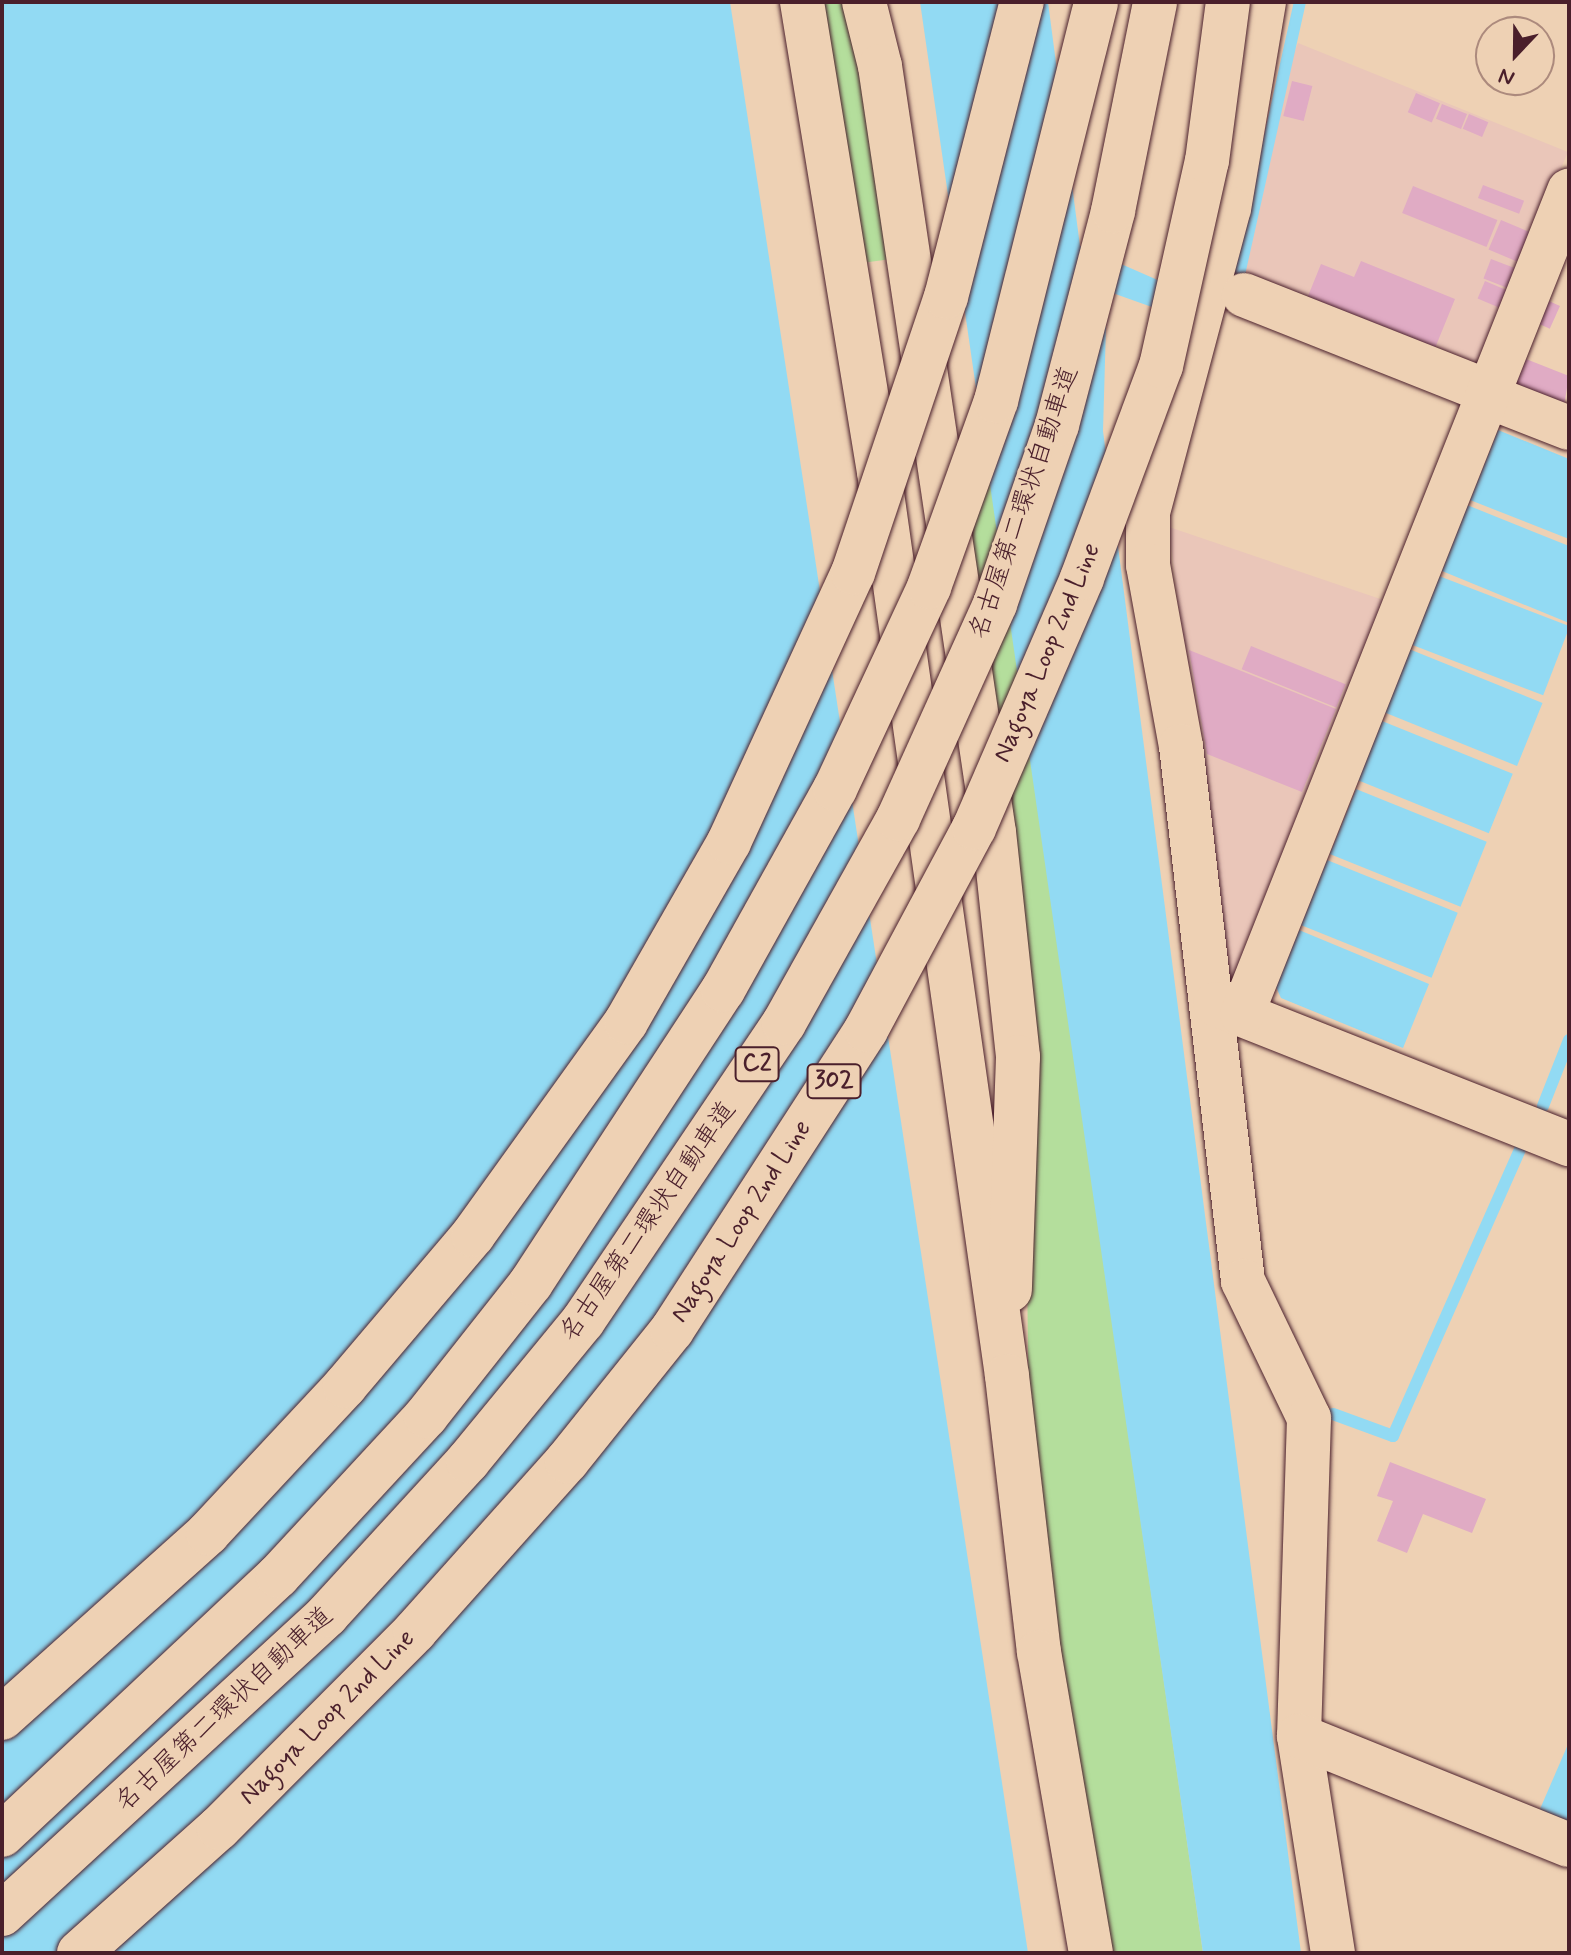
<!DOCTYPE html>
<meta charset="utf-8">
<style>
body{margin:0}
#map{position:relative;width:1571px;height:1955px;overflow:hidden;background:#eed1b4;font-family:Mynerve,"Klee One",sans-serif}
div>[style]{position:absolute}
.built>*{inset:0;background:#eac6b9;transform-origin:0 0}
.green>*{inset:0;background:#b4de9c}
.water>*{inset:0;background:#92daf3;transform-origin:0 0}
.stream>*{height:12px;margin:-6px;padding:0 6px;transform-origin:6px;border-radius:6px;background:#92daf3}
.building>*{inset:0;background:#e0abc4;transform-origin:0 0}
.roads{filter:drop-shadow(0 0 2px #4a1f2b) drop-shadow(0 0 2px #4a1f2b)}
.minor>*{height:44px;margin:-22px;padding:0 22px;transform-origin:22px;border-radius:22px;background:#eed1b4}
.bridges{filter:drop-shadow(0 0 2px #4a1f2b) drop-shadow(0 0 2px #4a1f2b)}
.highway-bridge>*{height:44px;margin:-22px;padding:0 22px;transform-origin:22px;border-radius:22px;background:#eed1b4}
span{translate:-50% -50%;white-space:nowrap;text-align:center;line-height:1.15;-webkit-text-stroke:6px #eed1b4;paint-order:stroke}
.shield-label span{padding:2px 6px;background:#eed1b4;border:2px solid;border-radius:6px;-webkit-text-stroke-width:0}
.shield-label{font-size:24px;color:#4a1f2b;font-weight:700}
.street-label{font-size:26px;color:#4a1f2b}
.frame{position:absolute;inset:0;border:4px solid #4a1f2b;pointer-events:none}
.north{position:absolute;left:1475px;top:16px;width:80px;height:80px;box-sizing:border-box;background:#eed1b4;border:2px solid #ac8a7d;border-radius:50%;rotate:202deg;font-size:22px;font-weight:700;line-height:32px;text-align:center;color:#4a1f2b}
.north::after{content:'';display:block;margin:auto;width:28px;height:36px;background:#4a1f2b;clip-path:polygon(50% 0,100% 100%,50% 72%,0 100%)}
</style>
<div id="map">
<div class="built">
<div style="left:1298px;top:43px;width:291px;height:253px;rotate:22deg"></div>
<div style="clip-path:polygon(1169px 527px,1392px 603px,1232px 980px,1223px 976px)"></div>
</div>
<div class="green">
<div style="clip-path:polygon(812px 2px,851px 2px,899px 258px,854px 264px)"></div>
<div style="clip-path:polygon(954px 452px,987px 452px,1203px 1953px,1105px 1953px,1029px 1459px,1025px 1059px)"></div>
</div>
<div class="water">
<div style="clip-path:polygon(2px 2px,730px 2px,1028px 1953px,2px 1953px)"></div>
<div style="clip-path:polygon(920px 2px,1048px 2px,1080px 246px,1169px 285px,1163px 311px,1107px 291px,1103px 431px,1301px 1953px,1203px 1953px)"></div>
<div style="clip-path:polygon(1498px 430px,1569px 459px,1569px 539px,1470px 500px)"></div>
<div style="clip-path:polygon(1467px 505px,1569px 546px,1569px 623px,1442px 571px)"></div>
<div style="left:1439px;top:576px;width:140px;height:74px;rotate:21deg"></div>
<div style="left:1409px;top:649px;width:144px;height:68px;rotate:22deg"></div>
<div style="left:1382px;top:721px;width:141px;height:64px;rotate:22deg"></div>
<div style="left:1356px;top:789px;width:141px;height:70px;rotate:22deg"></div>
<div style="left:1327px;top:860px;width:141px;height:70px;rotate:22deg"></div>
<div style="clip-path:polygon(1299px 930px,1429px 984px,1403px 1048px,1281px 998px,1276px 987px)"></div>
<div style="clip-path:polygon(1569px 1742px,1569px 1829px,1537px 1816px)"></div>
</div>
<div class="stream">
<div style="left:1236px;top:288px;width:293px;rotate:-77.4deg"></div>
<div style="left:1543px;top:1106px;width:71px;rotate:-68.5deg"></div>
<div style="left:1333px;top:1414px;width:64px;rotate:20.1deg"></div>
<div style="left:1393px;top:1436px;width:316px;rotate:-66.1deg"></div>
</div>
<div class="building">
<div style="left:1292px;top:81px;width:21px;height:36px;rotate:14deg"></div>
<div style="left:1416px;top:93px;width:26px;height:21px;rotate:23deg"></div>
<div style="left:1442px;top:104px;width:27px;height:16px;rotate:22deg"></div>
<div style="left:1469px;top:114px;width:21px;height:16px;rotate:23deg"></div>
<div style="left:1483px;top:185px;width:44px;height:14px;rotate:21deg"></div>
<div style="left:1413px;top:186px;width:91px;height:29px;rotate:22deg"></div>
<div style="left:1501px;top:220px;width:34px;height:32px;rotate:23deg"></div>
<div style="left:1491px;top:259px;width:28px;height:21px;rotate:21deg"></div>
<div style="clip-path:polygon(1361px 261px,1455px 299px,1431px 358px,1304px 306px,1321px 264px,1354px 277px)"></div>
<div style="left:1485px;top:281px;width:25px;height:19px;rotate:23deg"></div>
<div style="left:1549px;top:301px;width:12px;height:25px;rotate:24deg"></div>
<div style="clip-path:polygon(1526px 359px,1569px 376px,1563px 411px,1513px 391px)"></div>
<div style="left:1251px;top:646px;width:102px;height:25px;rotate:22deg"></div>
<div style="clip-path:polygon(1189px 650px,1336px 709px,1302px 792px,1207px 754px)"></div>
<div style="clip-path:polygon(1390px 1462px,1486px 1499px,1472px 1533px,1423px 1514px,1407px 1553px,1377px 1541px,1393px 1501px,1377px 1496px)"></div>
</div>
<div class="roads">
<div class="minor">
<div style="left:802px;top:2px;width:476px;rotate:80.7deg"></div>
<div style="left:879px;top:472px;width:913px;rotate:81.94deg"></div>
<div style="left:1007px;top:1376px;width:278px;rotate:83.4deg"></div>
<div style="left:1039px;top:1652px;width:305px;rotate:80.2deg"></div>
<div style="left:864px;top:2px;width:66px;rotate:76deg"></div>
<div style="left:880px;top:66px;width:774px;rotate:81.54deg"></div>
<div style="left:994px;top:832px;width:226px;rotate:83.9deg"></div>
<div style="left:1018px;top:1057px;width:233px;rotate:92deg"></div>
<div style="left:1264px;top:2px;width:209px;rotate:99.6deg"></div>
<div style="left:1229px;top:208px;width:316px;rotate:104.9deg"></div>
<div style="left:1148px;top:513px;width:52px;rotate:90deg"></div>
<div style="left:1148px;top:565px;width:184px;rotate:79.7deg"></div>
<div style="left:1181px;top:746px;width:539px;rotate:83.39deg"></div>
<div style="left:1243px;top:1281px;width:152px;rotate:64.3deg"></div>
<div style="left:1309px;top:1418px;width:318px;rotate:91.8deg"></div>
<div style="left:1299px;top:1736px;width:220px;rotate:81.1deg"></div>
<div style="left:1244px;top:295px;width:264px;rotate:21.6deg"></div>
<div style="left:1487px;top:396px;width:88px;rotate:21.3deg"></div>
<div style="left:1215px;top:1004px;width:381px;rotate:21.6deg"></div>
<div style="left:1242px;top:1014px;width:886px;rotate:-68.33deg"></div>
<div style="left:1299px;top:1736px;width:291px;rotate:22deg"></div>
</div>
</div>
<div class="bridges">
<div class="highway-bridge">
<div style="left:2px;top:1718px;width:277px;rotate:-41.9deg"></div>
<div style="left:208px;top:1533px;width:201px;rotate:-47deg"></div>
<div style="left:345px;top:1386px;width:198px;rotate:-49.7deg"></div>
<div style="left:473px;top:1235px;width:262px;rotate:-54.3deg"></div>
<div style="left:626px;top:1022px;width:207px;rotate:-60.2deg"></div>
<div style="left:729px;top:842px;width:296px;rotate:-65.3deg"></div>
<div style="left:853px;top:573px;width:291px;rotate:-71.4deg"></div>
<div style="left:946px;top:297px;width:305px;rotate:-75.6deg"></div>
<div style="left:2px;top:1835px;width:378px;rotate:-43.2deg"></div>
<div style="left:278px;top:1576px;width:218px;rotate:-47.2deg"></div>
<div style="left:426px;top:1416px;width:169px;rotate:-51.7deg"></div>
<div style="left:531px;top:1283px;width:350px;rotate:-56.8deg"></div>
<div style="left:723px;top:990px;width:230px;rotate:-60.9deg"></div>
<div style="left:835px;top:789px;width:223px;rotate:-65deg"></div>
<div style="left:929px;top:587px;width:198px;rotate:-70.2deg"></div>
<div style="left:996px;top:401px;width:411px;rotate:-75.9deg"></div>
<div style="left:2px;top:1914px;width:442px;rotate:-42.6deg"></div>
<div style="left:327px;top:1615px;width:209px;rotate:-47.5deg"></div>
<div style="left:468px;top:1461px;width:181px;rotate:-50.6deg"></div>
<div style="left:583px;top:1321px;width:359px;rotate:-56deg"></div>
<div style="left:784px;top:1023px;width:234px;rotate:-60.8deg"></div>
<div style="left:898px;top:819px;width:236px;rotate:-65.7deg"></div>
<div style="left:995px;top:604px;width:189px;rotate:-70.9deg"></div>
<div style="left:1057px;top:425px;width:221px;rotate:-75.3deg"></div>
<div style="left:1113px;top:211px;width:213px;rotate:-78.6deg"></div>
<div style="left:79px;top:1953px;width:188px;rotate:-41.8deg"></div>
<div style="left:219px;top:1828px;width:278px;rotate:-45.1deg"></div>
<div style="left:415px;top:1631px;width:228px;rotate:-48.2deg"></div>
<div style="left:567px;top:1461px;width:168px;rotate:-51.3deg"></div>
<div style="left:672px;top:1330px;width:357px;rotate:-57.1deg"></div>
<div style="left:866px;top:1030px;width:229px;rotate:-61.9deg"></div>
<div style="left:974px;top:828px;width:272px;rotate:-66.6deg"></div>
<div style="left:1082px;top:578px;width:226px;rotate:-69.6deg"></div>
<div style="left:1161px;top:366px;width:210px;rotate:-77.4deg"></div>
<div style="left:1207px;top:161px;width:160px;rotate:-82.5deg"></div>
</div>
</div>
<div class="shield-label">
<span style="left:757px;top:1064px">C2</span>
<span style="left:834px;top:1081px">302</span>
</div>
<div class="street-label">
<span style="left:1025px;top:503px;rotate:-71deg">名古屋第二環状自動車道</span>
<span style="left:1048px;top:653px;rotate:-67deg">Nagoya Loop 2nd Line</span>
<span style="left:649px;top:1222px;rotate:-55deg">名古屋第二環状自動車道</span>
<span style="left:742px;top:1222px;rotate:-57deg">Nagoya Loop 2nd Line</span>
<span style="left:225px;top:1710px;rotate:-43deg">名古屋第二環状自動車道</span>
<span style="left:328px;top:1718px;rotate:-45deg">Nagoya Loop 2nd Line</span>
</div>
<div class="frame"></div>
<div class="north">N</div>
</div>
